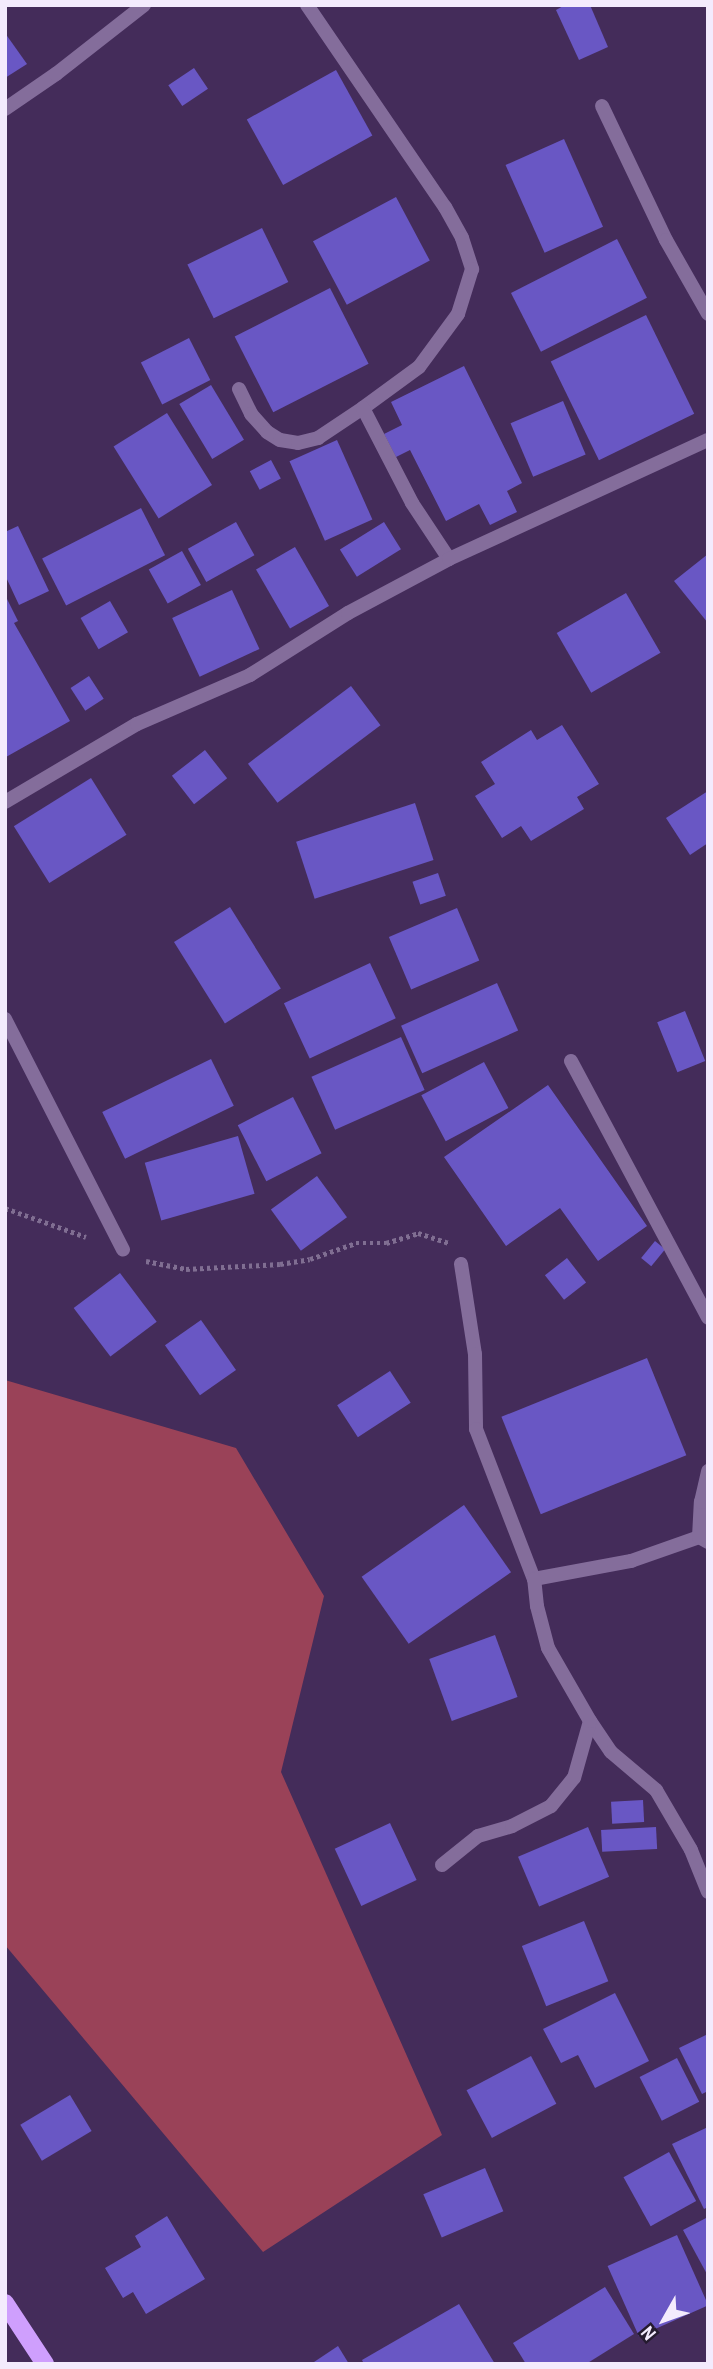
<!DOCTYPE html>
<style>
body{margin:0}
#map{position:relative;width:713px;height:2369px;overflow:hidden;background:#442c5a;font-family:"Archivo Narrow",sans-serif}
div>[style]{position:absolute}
.green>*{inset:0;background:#9a4258}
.building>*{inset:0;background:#6957c4;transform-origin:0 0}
.path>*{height:4.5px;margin-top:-2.25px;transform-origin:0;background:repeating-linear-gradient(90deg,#806e92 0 3.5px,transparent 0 7px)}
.minor>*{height:14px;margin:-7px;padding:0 7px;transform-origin:7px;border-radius:7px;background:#846d9b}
.primary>*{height:18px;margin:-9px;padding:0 9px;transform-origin:9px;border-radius:9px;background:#cf9ffd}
span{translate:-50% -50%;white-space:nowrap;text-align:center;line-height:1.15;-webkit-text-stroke:5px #251b2f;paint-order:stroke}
.frame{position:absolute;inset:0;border:7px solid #f3ebfd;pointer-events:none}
.north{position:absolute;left:629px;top:2285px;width:70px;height:70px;-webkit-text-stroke:5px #251b2f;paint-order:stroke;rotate:230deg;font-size:19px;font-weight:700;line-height:28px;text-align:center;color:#f3ebfd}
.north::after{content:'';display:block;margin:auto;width:24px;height:32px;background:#f3ebfd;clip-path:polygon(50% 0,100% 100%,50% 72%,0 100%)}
</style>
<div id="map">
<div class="green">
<div style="clip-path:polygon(5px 1380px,236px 1448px,324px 1596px,281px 1772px,442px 2135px,263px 2252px,5px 1945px)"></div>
</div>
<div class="building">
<div style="clip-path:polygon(565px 5px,590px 5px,608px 47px,579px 60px,556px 10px)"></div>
<div style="clip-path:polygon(5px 33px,27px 64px,5px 78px)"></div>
<div style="left:194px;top:68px;width:25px;height:31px;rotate:56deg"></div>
<div style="left:336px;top:70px;width:75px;height:102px;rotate:61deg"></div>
<div style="left:564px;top:139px;width:96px;height:64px;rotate:66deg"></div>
<div style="left:396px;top:197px;width:72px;height:94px;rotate:62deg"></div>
<div style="left:262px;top:228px;width:60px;height:83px;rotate:64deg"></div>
<div style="left:617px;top:239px;width:66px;height:119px;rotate:63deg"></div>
<div style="left:330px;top:288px;width:85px;height:107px;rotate:63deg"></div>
<div style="left:646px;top:315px;width:110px;height:106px;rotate:64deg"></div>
<div style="left:189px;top:338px;width:47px;height:54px;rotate:63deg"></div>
<div style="clip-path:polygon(464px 366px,522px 483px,507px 491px,517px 512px,490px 525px,479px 504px,446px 521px,410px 450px,396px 457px,384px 434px,402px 425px,391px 402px)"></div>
<div style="left:211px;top:385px;width:64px;height:37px;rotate:59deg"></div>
<div style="left:563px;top:401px;width:58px;height:57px;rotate:67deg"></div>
<div style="left:167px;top:413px;width:85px;height:63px;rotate:58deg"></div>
<div style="left:337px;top:440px;width:87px;height:52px;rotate:66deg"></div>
<div style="left:271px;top:460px;width:21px;height:24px;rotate:62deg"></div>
<div style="left:141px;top:508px;width:53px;height:111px;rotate:63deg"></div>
<div style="left:236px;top:522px;width:38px;height:55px;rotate:61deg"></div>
<div style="left:384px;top:522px;width:32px;height:52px;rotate:58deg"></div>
<div style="clip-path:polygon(18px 526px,49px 591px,19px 605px,5px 575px,5px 532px)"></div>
<div style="left:295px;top:547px;width:68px;height:45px;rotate:60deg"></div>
<div style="left:182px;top:551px;width:39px;height:38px;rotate:61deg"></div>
<div style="clip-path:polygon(708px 554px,708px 623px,674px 581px)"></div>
<div style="left:232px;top:590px;width:65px;height:66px;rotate:65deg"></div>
<div style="left:626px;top:593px;width:69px;height:80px;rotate:60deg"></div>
<div style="clip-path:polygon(5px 595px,18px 621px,14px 623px,70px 721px,6px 757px)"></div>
<div style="left:110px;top:601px;width:36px;height:34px;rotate:60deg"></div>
<div style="left:89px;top:676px;width:27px;height:22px;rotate:57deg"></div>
<div style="left:351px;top:686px;width:49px;height:129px;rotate:53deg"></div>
<div style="clip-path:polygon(562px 725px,599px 784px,577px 797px,584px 809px,531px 841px,521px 826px,502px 838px,475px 796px,495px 784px,481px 762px,531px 730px,537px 740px)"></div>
<div style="left:205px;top:750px;width:36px;height:42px;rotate:52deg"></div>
<div style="left:91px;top:778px;width:67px;height:91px;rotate:58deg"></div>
<div style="clip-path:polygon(708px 791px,708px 843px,690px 855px,666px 818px)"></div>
<div style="left:415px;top:803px;width:60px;height:125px;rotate:72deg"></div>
<div style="left:438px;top:873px;width:24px;height:27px;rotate:71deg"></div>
<div style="left:230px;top:907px;width:96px;height:66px;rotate:58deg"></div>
<div style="left:457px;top:908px;width:57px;height:74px;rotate:67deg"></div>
<div style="left:370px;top:963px;width:61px;height:95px;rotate:65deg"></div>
<div style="left:497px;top:983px;width:52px;height:105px;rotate:66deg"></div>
<div style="left:685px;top:1011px;width:54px;height:30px;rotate:68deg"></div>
<div style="left:401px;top:1037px;width:58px;height:98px;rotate:66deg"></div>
<div style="left:211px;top:1059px;width:52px;height:121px;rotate:64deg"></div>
<div style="left:484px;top:1062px;width:52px;height:71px;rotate:62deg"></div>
<div style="clip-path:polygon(548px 1085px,647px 1226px,598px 1261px,560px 1208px,506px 1246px,444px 1157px)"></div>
<div style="left:293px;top:1097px;width:63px;height:62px;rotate:63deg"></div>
<div style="left:238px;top:1136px;width:60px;height:97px;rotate:74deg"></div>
<div style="left:317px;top:1176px;width:51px;height:57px;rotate:54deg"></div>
<div style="left:655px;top:1241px;width:13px;height:22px;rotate:39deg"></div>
<div style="left:567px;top:1258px;width:31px;height:28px;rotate:52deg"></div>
<div style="left:120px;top:1273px;width:61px;height:58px;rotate:53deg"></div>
<div style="left:201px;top:1320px;width:61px;height:44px;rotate:55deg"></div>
<div style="left:647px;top:1358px;width:105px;height:157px;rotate:68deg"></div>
<div style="left:390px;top:1371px;width:38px;height:63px;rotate:57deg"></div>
<div style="left:464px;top:1505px;width:82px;height:125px;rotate:55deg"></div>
<div style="left:495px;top:1635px;width:66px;height:70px;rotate:70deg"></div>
<div style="left:643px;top:1800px;width:22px;height:32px;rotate:87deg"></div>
<div style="left:390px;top:1823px;width:63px;height:61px;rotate:65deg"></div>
<div style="left:588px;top:1827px;width:54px;height:76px;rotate:67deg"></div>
<div style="left:656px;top:1827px;width:22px;height:55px;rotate:87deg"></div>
<div style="left:584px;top:1921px;width:65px;height:67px;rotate:68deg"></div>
<div style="clip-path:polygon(615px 1993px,649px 2061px,595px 2088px,578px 2055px,561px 2063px,543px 2029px)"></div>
<div style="clip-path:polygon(708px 2034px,708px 2091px,702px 2094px,679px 2048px)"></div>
<div style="left:531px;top:2056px;width:54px;height:73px;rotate:62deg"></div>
<div style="left:677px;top:2058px;width:49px;height:42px;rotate:63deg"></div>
<div style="left:70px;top:2095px;width:42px;height:58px;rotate:59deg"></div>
<div style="clip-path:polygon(708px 2127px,708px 2207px,704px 2209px,672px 2144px)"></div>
<div style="left:669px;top:2152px;width:56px;height:52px;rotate:61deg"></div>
<div style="left:485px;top:2168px;width:47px;height:67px;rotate:67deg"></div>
<div style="clip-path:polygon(167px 2216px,205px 2279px,146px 2314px,133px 2292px,123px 2298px,105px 2268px,141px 2247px,135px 2236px)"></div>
<div style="clip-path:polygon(708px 2217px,708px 2276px,683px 2230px)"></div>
<div style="left:677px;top:2235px;width:77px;height:76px;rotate:66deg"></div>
<div style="clip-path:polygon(605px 2287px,634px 2334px,586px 2364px,526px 2364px,513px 2343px)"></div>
<div style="clip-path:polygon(459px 2304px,495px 2364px,364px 2364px,362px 2360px)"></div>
<div style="clip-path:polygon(338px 2346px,349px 2364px,311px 2364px)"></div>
</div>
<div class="path">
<div style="left:5px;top:1208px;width:86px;rotate:19.7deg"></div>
<div style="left:146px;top:1261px;width:41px;rotate:11.3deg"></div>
<div style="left:186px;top:1269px;width:94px;rotate:-3deg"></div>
<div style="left:280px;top:1264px;width:30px;rotate:-9deg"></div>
<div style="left:310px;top:1259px;width:49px;rotate:-19.2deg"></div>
<div style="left:356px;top:1243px;width:30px"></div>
<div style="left:386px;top:1243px;width:34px;rotate:-17deg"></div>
<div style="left:418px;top:1233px;width:33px;rotate:18deg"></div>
</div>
<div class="minor">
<div style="left:307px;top:5px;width:245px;rotate:55.7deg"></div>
<div style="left:445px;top:207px;width:35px;rotate:61deg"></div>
<div style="left:462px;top:238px;width:33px;rotate:72deg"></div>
<div style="left:472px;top:269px;width:47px;rotate:107.3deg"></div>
<div style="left:458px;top:314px;width:66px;rotate:126.3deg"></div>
<div style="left:419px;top:367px;width:69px;rotate:143.8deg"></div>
<div style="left:602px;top:106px;width:148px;rotate:64.5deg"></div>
<div style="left:666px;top:240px;width:85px;rotate:60.4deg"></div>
<div style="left:5px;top:109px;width:62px;rotate:-34.5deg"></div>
<div style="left:56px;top:74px;width:112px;rotate:-38.1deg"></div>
<div style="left:239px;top:389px;width:28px;rotate:64deg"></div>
<div style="left:251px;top:414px;width:24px;rotate:48deg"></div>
<div style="left:267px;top:432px;width:15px;rotate:32deg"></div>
<div style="left:280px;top:440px;width:18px;rotate:9deg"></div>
<div style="left:298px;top:443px;width:21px;rotate:-14deg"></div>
<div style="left:318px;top:438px;width:54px;rotate:-33.7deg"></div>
<div style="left:363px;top:408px;width:107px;rotate:62.7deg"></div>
<div style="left:412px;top:503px;width:67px;rotate:56.5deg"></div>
<div style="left:5px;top:802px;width:153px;rotate:-30.6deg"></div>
<div style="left:137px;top:724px;width:123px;rotate:-23.4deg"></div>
<div style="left:250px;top:675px;width:116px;rotate:-32.3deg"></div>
<div style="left:348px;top:613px;width:115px;rotate:-28.1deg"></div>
<div style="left:449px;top:559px;width:285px;rotate:-24.7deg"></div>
<div style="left:5px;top:1019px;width:259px;rotate:62.9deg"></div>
<div style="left:571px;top:1061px;width:291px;rotate:61.9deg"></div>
<div style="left:461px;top:1264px;width:91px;rotate:81.2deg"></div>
<div style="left:475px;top:1354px;width:75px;rotate:89.2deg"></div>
<div style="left:476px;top:1429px;width:161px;rotate:68.9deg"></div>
<div style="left:534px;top:1579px;width:99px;rotate:-10.5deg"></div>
<div style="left:631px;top:1561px;width:72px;rotate:-19.4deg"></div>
<div style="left:699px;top:1537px;width:10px;rotate:29deg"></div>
<div style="left:699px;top:1537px;width:35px;rotate:-87deg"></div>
<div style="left:701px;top:1502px;width:32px;rotate:-77deg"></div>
<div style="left:590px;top:1721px;width:37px;rotate:56deg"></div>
<div style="left:611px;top:1752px;width:59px;rotate:40.2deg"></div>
<div style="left:656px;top:1790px;width:69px;rotate:59.7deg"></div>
<div style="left:691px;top:1850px;width:45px;rotate:68deg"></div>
<div style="left:442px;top:1865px;width:46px;rotate:-38.9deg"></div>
<div style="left:478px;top:1836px;width:35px;rotate:-16deg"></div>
<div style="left:512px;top:1826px;width:44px;rotate:-27.1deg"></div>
<div style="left:551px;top:1806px;width:36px;rotate:-51deg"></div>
<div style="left:574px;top:1778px;width:59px;rotate:-74.3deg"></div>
<div style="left:590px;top:1721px;width:84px;rotate:-119.9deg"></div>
<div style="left:548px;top:1648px;width:43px;rotate:-104.7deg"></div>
<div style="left:537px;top:1606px;width:27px;rotate:-96deg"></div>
</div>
<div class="primary">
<div style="left:5px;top:2303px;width:73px;rotate:56.7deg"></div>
</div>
<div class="frame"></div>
<div class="north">N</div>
</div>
